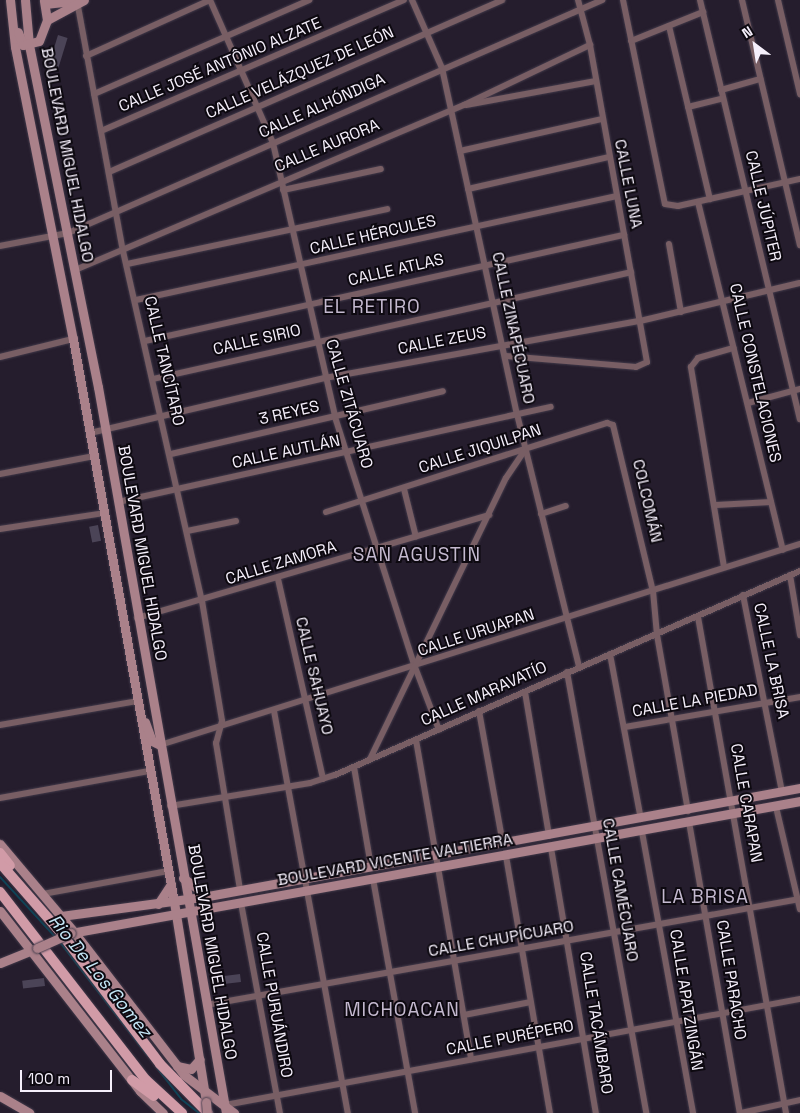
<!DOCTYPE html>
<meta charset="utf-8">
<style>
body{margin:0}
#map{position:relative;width:800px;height:1113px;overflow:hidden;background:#251d2d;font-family:"Space Grotesk",sans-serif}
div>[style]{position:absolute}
.stream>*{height:2px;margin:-1px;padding:0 1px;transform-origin:1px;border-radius:1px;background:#104457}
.building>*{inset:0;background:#4b4457;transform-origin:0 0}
.roads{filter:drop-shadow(0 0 1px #423a4a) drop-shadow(0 0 1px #423a4a)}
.street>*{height:6px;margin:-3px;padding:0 3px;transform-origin:3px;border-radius:3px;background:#785e64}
.secondary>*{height:9px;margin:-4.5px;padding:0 4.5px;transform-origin:4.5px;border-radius:4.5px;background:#aa818a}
.primary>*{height:10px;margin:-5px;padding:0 5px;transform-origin:5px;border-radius:5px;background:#d19ba7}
.bridges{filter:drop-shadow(0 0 1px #423a4a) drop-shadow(0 0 1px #423a4a)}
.secondary-bridge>*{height:9px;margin:-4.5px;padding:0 4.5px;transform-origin:4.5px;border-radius:4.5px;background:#aa818a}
span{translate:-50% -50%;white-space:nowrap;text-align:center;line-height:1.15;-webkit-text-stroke:4px #0d0910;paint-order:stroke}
.street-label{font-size:16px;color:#f5effb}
.water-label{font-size:18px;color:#c5e8f8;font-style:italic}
.quarter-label{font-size:19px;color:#c4b9cf;letter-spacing:1px}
.north{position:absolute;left:730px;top:20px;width:50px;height:50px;-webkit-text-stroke:4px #0d0910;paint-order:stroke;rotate:329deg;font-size:14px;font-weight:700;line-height:20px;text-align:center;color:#f5effb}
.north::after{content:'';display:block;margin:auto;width:18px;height:22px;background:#f5effb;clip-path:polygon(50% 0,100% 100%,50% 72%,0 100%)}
.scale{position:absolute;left:20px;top:1070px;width:92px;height:22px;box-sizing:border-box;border:2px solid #f5effb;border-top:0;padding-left:6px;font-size:15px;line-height:18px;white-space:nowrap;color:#f5effb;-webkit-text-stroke:4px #0d0910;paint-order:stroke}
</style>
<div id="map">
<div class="stream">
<div style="left:0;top:877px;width:83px;rotate:47.4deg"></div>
<div style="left:59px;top:941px;width:145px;rotate:52.3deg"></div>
<div style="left:157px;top:1068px;width:39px;rotate:52deg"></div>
<div style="left:181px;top:1099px;width:23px;rotate:38deg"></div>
</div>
<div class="building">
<div style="left:58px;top:35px;width:10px;height:32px;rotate:17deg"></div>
<div style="left:98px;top:525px;width:16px;height:9px;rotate:79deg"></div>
<div style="left:240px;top:974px;width:8px;height:30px;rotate:83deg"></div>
<div style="left:44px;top:978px;width:8px;height:22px;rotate:83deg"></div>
</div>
<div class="roads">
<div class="street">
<div style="left:210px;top:0;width:156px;rotate:66.2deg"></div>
<div style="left:273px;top:143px;width:281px;rotate:77.2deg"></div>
<div style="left:335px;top:417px;width:262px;rotate:72.3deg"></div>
<div style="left:415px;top:667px;width:67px;rotate:69.1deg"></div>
<div style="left:412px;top:0;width:74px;rotate:66.2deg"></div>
<div style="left:442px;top:68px;width:354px;rotate:77.8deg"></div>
<div style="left:517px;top:414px;width:260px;rotate:76.2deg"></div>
<div style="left:623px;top:0;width:208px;rotate:78.4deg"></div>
<div style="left:665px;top:204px;width:13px;rotate:9deg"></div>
<div style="left:678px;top:206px;width:125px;rotate:-12.5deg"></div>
<div style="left:700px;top:0;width:431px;rotate:76.6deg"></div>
<div style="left:742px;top:0;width:252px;rotate:76.7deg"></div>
<div style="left:778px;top:0;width:97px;rotate:76.8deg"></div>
<div style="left:77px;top:1px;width:254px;rotate:79.6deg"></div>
<div style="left:123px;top:251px;width:359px;rotate:77.3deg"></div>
<div style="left:202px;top:601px;width:122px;rotate:80.5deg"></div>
<div style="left:222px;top:721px;width:23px;rotate:105deg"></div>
<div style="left:216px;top:743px;width:149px;rotate:80.7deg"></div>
<div style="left:669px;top:26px;width:178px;rotate:76.7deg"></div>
<div style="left:631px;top:41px;width:78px;rotate:-21.9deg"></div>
<div style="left:86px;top:56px;width:136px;rotate:-24.3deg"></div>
<div style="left:721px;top:90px;width:41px;rotate:-15.8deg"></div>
<div style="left:94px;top:94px;width:235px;rotate:-23.6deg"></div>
<div style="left:466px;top:105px;width:132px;rotate:-10.5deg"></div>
<div style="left:688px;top:107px;width:36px;rotate:-14deg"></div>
<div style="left:101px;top:131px;width:330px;rotate:-23.4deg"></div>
<div style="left:460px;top:151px;width:146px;rotate:-12.7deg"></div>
<div style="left:109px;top:172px;width:429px;rotate:-23.6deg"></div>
<div style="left:468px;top:189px;width:145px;rotate:-12.8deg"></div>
<div style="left:283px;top:190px;width:100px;rotate:-12.1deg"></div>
<div style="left:698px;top:202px;width:358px;rotate:76.3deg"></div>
<div style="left:669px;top:244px;width:69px;rotate:80deg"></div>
<div style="left:0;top:246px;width:69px;rotate:-10.8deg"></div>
<div style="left:68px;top:233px;width:583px;rotate:-23.57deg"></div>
<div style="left:127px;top:264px;width:266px;rotate:-11.9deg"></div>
<div style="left:75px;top:270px;width:423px;rotate:-23deg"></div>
<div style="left:464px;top:105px;width:140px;rotate:-25.5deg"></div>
<div style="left:136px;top:300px;width:492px;rotate:-12.2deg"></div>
<div style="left:145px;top:341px;width:491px;rotate:-12.5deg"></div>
<div style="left:506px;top:356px;width:130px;rotate:4.8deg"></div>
<div style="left:636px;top:367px;width:12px;rotate:-24deg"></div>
<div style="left:647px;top:362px;width:322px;rotate:-100.2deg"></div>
<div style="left:590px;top:45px;width:47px;rotate:-104.9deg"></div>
<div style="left:0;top:357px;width:75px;rotate:-13.9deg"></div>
<div style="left:153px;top:379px;width:490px;rotate:-12.6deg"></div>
<div style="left:748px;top:403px;width:54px;rotate:-15.1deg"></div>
<div style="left:90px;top:433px;width:241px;rotate:-13.2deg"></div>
<div style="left:325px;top:378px;width:320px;rotate:-10.3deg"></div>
<div style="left:640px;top:321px;width:164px;rotate:-13.4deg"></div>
<div style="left:171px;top:454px;width:279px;rotate:-13deg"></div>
<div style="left:0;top:474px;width:96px;rotate:-10.8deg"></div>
<div style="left:404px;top:489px;width:49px;rotate:76deg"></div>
<div style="left:118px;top:502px;width:443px;rotate:-12.4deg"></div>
<div style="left:716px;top:505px;width:55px;rotate:-3.1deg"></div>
<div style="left:326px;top:512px;width:295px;rotate:-17.6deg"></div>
<div style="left:607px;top:423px;width:6px;rotate:18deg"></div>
<div style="left:613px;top:425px;width:171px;rotate:76.5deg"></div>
<div style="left:653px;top:591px;width:44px;rotate:84.8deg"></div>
<div style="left:657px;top:635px;width:179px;rotate:80deg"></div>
<div style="left:541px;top:514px;width:26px;rotate:-18deg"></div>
<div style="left:0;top:529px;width:105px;rotate:-8.7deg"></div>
<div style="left:187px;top:531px;width:50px;rotate:-11.5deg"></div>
<div style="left:724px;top:567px;width:203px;rotate:-99.4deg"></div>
<div style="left:691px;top:367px;width:11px;rotate:-52deg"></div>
<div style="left:698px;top:358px;width:37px;rotate:-16deg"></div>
<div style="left:790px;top:575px;width:61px;rotate:80.5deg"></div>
<div style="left:278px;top:579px;width:205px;rotate:77.3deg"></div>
<div style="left:743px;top:595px;width:201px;rotate:78.8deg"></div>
<div style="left:698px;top:617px;width:504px;rotate:79.94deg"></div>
<div style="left:137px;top:618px;width:367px;rotate:-16.3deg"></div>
<div style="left:610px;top:654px;width:168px;rotate:79.4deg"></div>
<div style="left:567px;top:672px;width:448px;rotate:79.8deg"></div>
<div style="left:525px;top:692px;width:146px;rotate:80.5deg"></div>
<div style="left:274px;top:711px;width:409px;rotate:79.6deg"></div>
<div style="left:479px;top:711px;width:135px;rotate:79.8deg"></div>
<div style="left:0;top:725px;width:139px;rotate:-9.9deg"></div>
<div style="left:625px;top:727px;width:178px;rotate:-9.7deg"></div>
<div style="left:416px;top:740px;width:324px;rotate:80.2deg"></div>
<div style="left:160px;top:745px;width:671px;rotate:-17.44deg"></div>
<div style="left:370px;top:759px;width:312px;rotate:-64.2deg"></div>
<div style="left:506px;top:478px;width:32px;rotate:-56deg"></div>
<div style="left:354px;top:767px;width:100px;rotate:80.3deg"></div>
<div style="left:0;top:798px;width:150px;rotate:-10.3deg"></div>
<div style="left:170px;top:806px;width:142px;rotate:-9.3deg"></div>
<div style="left:310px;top:783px;width:26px;rotate:-18deg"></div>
<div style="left:335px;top:775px;width:508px;rotate:-23.69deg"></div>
<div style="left:776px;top:807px;width:105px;rotate:76.8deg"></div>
<div style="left:689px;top:822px;width:295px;rotate:80.1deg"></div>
<div style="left:642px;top:832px;width:286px;rotate:79.7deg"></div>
<div style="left:551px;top:848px;width:269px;rotate:80.4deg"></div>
<div style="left:506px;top:856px;width:261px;rotate:80.3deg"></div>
<div style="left:373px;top:879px;width:238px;rotate:79.8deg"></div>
<div style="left:43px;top:894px;width:127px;rotate:-10.4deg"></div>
<div style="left:241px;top:903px;width:214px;rotate:79.5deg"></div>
<div style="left:206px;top:1005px;width:603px;rotate:-10.12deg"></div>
<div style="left:464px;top:1015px;width:68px;rotate:-11deg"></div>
<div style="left:225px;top:1105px;width:585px;rotate:-10.45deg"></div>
<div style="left:741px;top:1113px;width:60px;rotate:-12.4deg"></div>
</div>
<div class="secondary">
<div style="left:10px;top:0;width:47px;rotate:83.9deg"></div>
<div style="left:15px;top:47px;width:298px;rotate:78.8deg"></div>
<div style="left:73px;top:339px;width:572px;rotate:79.83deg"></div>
<div style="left:174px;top:902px;width:203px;rotate:80.9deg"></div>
<div style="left:25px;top:0;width:45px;rotate:84.9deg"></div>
<div style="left:29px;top:45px;width:349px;rotate:78.6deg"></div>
<div style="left:98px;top:387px;width:737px;rotate:80deg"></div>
<div style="left:45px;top:4px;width:30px;rotate:-6deg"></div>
<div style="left:47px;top:20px;width:42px;rotate:-28.4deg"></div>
<div style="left:18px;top:32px;width:14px;rotate:69deg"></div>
<div style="left:23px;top:45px;width:16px;rotate:-14deg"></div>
<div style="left:39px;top:41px;width:22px;rotate:-69deg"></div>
<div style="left:47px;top:20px;width:20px;rotate:-99deg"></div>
<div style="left:145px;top:722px;width:20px;rotate:70deg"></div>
<div style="left:152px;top:741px;width:9px;rotate:27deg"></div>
<div style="left:0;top:844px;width:115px;rotate:49.9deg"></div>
<div style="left:74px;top:932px;width:180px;rotate:52.4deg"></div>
<div style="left:184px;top:1075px;width:63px;rotate:37.2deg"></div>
<div style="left:183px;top:878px;width:31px;rotate:36deg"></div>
<div style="left:158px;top:904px;width:24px;rotate:-57deg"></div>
<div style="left:0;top:911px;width:228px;rotate:52.1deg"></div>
<div style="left:140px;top:1091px;width:32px;rotate:44deg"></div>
<div style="left:61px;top:916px;width:148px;rotate:-7.7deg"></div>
<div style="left:208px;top:896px;width:602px;rotate:-10.34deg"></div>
<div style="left:71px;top:933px;width:741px;rotate:-10.26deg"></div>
<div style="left:0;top:963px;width:40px;rotate:-22deg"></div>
<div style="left:177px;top:1066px;width:14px;rotate:12deg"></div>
<div style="left:191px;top:1069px;width:13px;rotate:-48deg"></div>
<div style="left:0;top:1096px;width:34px;rotate:30deg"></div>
</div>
<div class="primary">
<div style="left:0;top:853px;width:16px;rotate:52deg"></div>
<div style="left:0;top:863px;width:93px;rotate:48.9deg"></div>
<div style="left:61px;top:933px;width:164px;rotate:52.9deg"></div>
<div style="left:160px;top:1064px;width:69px;rotate:45.6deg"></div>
<div style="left:0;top:892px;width:238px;rotate:52.2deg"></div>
<div style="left:146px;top:1080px;width:49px;rotate:42.5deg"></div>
<div style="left:132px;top:1080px;width:27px;rotate:36deg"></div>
</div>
</div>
<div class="bridges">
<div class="secondary-bridge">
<div style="left:37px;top:948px;width:37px;rotate:-24deg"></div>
<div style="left:206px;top:1102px;width:11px;rotate:85deg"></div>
</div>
</div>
<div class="street-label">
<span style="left:220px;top:65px;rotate:-23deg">CALLE JOSÉ ANTÔNIO ALZATE</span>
<span style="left:300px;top:73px;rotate:-24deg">CALLE VELÁZQUEZ DE LEÓN</span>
<span style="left:322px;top:106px;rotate:-24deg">CALLE ALHÓNDIGA</span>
<span style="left:327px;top:146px;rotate:-23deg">CALLE AURORA</span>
<span style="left:67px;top:155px;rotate:79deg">BOULEVARD MIGUEL HIDALGO</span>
<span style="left:628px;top:184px;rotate:79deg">CALLE LUNA</span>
<span style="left:763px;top:206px;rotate:77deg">CALLE JÚPITER</span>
<span style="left:373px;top:235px;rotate:-13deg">CALLE HÉRCULES</span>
<span style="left:396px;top:270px;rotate:-13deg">CALLE ATLAS</span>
<span style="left:513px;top:328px;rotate:78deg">CALLE ZINAPÉCUARO</span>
<span style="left:257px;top:340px;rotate:-13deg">CALLE SIRIO</span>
<span style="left:442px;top:341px;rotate:-11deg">CALLE ZEUS</span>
<span style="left:164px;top:361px;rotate:77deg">CALLE TANCÍTARO</span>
<span style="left:755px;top:373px;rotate:77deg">CALLE CONSTELACIONES</span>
<span style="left:349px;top:404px;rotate:74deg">CALLE ZITÁCUARO</span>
<span style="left:289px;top:413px;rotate:-13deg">3 REYES</span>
<span style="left:480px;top:449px;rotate:-18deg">CALLE JIQUILPAN</span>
<span style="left:286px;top:452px;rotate:-12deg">CALLE AUTLÁN</span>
<span style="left:647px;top:501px;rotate:77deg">COLCOMÁN</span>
<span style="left:142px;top:553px;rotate:80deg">BOULEVARD MIGUEL HIDALGO</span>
<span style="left:281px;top:563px;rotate:-17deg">CALLE ZAMORA</span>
<span style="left:476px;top:633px;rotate:-18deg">CALLE URUAPAN</span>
<span style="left:771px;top:661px;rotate:78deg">CALLE LA BRISA</span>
<span style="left:314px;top:676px;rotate:77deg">CALLE SAHUAYO</span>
<span style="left:484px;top:694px;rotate:-24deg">CALLE MARAVATÍO</span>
<span style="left:695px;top:701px;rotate:-10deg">CALLE LA PIEDAD</span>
<span style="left:746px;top:803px;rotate:80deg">CALLE CARAPAN</span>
<span style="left:395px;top:860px;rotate:-10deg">BOULEVARD VICENTE VALTIERRA</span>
<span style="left:620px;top:890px;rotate:80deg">CALLE CAMÉCUARO</span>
<span style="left:501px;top:939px;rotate:-10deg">CALLE CHUPÍCUARO</span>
<span style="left:212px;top:952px;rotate:80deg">BOULEVARD MIGUEL HIDALGO</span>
<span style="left:731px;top:980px;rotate:81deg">CALLE PARACHO</span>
<span style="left:686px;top:1000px;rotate:81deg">CALLE APATZINGÁN</span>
<span style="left:274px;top:1005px;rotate:80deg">CALLE PURUÁNDIRO</span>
<span style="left:596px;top:1023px;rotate:81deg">CALLE TACÁMBARO</span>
<span style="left:510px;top:1038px;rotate:-11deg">CALLE PURÉPERO</span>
</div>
<div class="water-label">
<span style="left:100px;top:976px;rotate:51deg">Rio De Los Gomez</span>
</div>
<div class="quarter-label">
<span style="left:372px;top:307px">EL RETIRO</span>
<span style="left:417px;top:555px">SAN AGUSTIN</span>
<span style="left:705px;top:897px">LA BRISA</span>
<span style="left:402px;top:1010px">MICHOACAN</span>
</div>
<div class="north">N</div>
<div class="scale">100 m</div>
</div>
